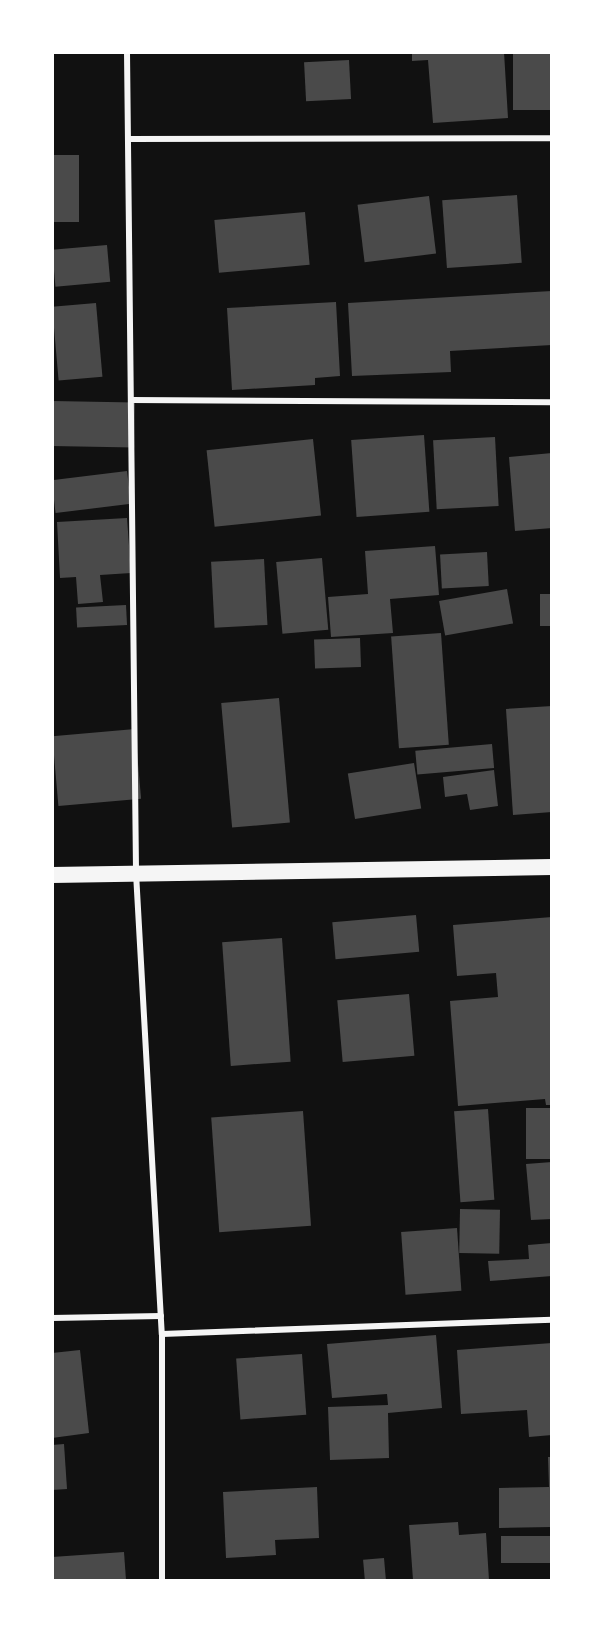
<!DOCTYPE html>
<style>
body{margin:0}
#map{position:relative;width:604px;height:1633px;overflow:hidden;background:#111;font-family:"DM Sans",sans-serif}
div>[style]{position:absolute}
.building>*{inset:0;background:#4a4a4a;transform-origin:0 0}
.minor>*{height:6px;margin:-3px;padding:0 3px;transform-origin:3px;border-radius:3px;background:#f5f5f5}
.trunk>*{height:16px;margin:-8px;padding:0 8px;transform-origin:8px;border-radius:8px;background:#f5f5f5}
span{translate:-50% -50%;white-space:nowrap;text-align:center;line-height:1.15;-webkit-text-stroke:6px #fff;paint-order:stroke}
.frame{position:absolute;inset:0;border:54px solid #fff;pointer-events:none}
</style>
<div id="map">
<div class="building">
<div style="clip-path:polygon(412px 52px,504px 52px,508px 118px,433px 123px,428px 60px,412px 61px)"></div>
<div style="left:552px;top:52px;width:58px;height:39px;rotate:90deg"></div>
<div style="left:349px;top:60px;width:39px;height:45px;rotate:87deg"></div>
<div style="left:52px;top:155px;width:27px;height:67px"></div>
<div style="left:517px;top:195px;width:68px;height:75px;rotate:86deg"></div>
<div style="left:429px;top:196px;width:58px;height:72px;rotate:83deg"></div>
<div style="left:305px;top:212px;width:53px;height:91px;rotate:85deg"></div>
<div style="left:107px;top:245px;width:37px;height:55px;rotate:85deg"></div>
<div style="clip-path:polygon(552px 291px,552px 345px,450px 351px,451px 372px,352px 376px,348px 303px)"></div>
<div style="clip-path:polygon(336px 302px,340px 376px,315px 378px,315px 385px,232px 390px,227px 308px)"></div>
<div style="left:96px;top:303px;width:74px;height:44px;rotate:85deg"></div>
<div style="left:52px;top:401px;width:83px;height:45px;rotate:1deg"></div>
<div style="left:424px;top:435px;width:77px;height:73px;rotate:86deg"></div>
<div style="left:495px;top:437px;width:69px;height:62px;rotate:87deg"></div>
<div style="left:313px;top:439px;width:77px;height:107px;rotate:84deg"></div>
<div style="clip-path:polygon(552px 453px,552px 528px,515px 531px,509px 457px)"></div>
<div style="left:127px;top:471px;width:33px;height:76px;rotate:83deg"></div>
<div style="clip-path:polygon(127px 518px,131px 573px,100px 575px,103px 602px,78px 604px,76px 577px,60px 578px,57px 522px)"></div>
<div style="clip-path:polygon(435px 546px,439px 595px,390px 599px,393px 633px,331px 637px,328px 597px,368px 594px,365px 551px)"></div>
<div style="left:487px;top:552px;width:34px;height:47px;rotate:87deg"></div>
<div style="left:322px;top:558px;width:72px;height:46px;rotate:85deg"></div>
<div style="left:264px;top:559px;width:66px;height:53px;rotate:87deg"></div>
<div style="left:507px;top:589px;width:35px;height:69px;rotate:80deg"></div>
<div style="left:540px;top:594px;width:12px;height:32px"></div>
<div style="left:126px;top:605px;width:20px;height:50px;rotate:87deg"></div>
<div style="left:441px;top:633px;width:112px;height:50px;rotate:86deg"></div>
<div style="left:360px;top:638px;width:29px;height:46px;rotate:88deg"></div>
<div style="left:279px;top:698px;width:125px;height:58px;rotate:85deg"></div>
<div style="clip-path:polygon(552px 706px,552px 812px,513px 815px,506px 709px)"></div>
<div style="left:135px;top:729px;width:70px;height:83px;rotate:85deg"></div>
<div style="left:492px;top:744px;width:24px;height:77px;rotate:85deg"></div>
<div style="left:414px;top:763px;width:46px;height:67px;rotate:81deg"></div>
<div style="clip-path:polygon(494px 770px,498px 806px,470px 810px,467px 794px,445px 797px,443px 777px)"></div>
<div style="left:416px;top:915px;width:37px;height:84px;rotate:85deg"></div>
<div style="clip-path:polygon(552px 917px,552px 1105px,546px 1105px,545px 1099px,458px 1106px,450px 1001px,498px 997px,496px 973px,457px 976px,453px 925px)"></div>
<div style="left:282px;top:938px;width:124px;height:60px;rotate:86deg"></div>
<div style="left:409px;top:994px;width:62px;height:72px;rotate:85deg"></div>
<div style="left:552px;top:1108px;width:51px;height:26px;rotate:90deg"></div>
<div style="left:488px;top:1109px;width:91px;height:34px;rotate:86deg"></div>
<div style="left:303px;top:1111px;width:115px;height:92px;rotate:86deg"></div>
<div style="clip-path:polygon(552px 1162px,552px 1219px,531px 1220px,526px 1164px)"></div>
<div style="left:460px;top:1209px;width:40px;height:44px;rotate:1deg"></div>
<div style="left:457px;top:1228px;width:63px;height:56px;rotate:86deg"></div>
<div style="clip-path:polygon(552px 1243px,552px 1276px,490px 1281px,488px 1261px,529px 1259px,528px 1245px)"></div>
<div style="clip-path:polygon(436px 1335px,442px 1408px,388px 1413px,389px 1458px,330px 1460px,328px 1407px,388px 1405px,387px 1394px,332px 1398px,327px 1344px)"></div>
<div style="clip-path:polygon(552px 1343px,552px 1435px,529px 1437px,527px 1410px,461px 1414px,457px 1350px)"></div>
<div style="clip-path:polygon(80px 1350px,89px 1433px,52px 1438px,52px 1353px)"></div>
<div style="left:302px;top:1354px;width:61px;height:66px;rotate:86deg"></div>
<div style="clip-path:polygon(64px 1444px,67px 1489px,52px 1490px,52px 1445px)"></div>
<div style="clip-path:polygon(548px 1457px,552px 1457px,552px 1527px,499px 1528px,499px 1488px,549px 1487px)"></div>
<div style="clip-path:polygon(317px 1487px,319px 1538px,275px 1540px,276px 1555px,226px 1558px,223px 1492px)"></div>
<div style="clip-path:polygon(458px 1522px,459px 1535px,486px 1533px,489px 1580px,413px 1580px,409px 1525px)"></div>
<div style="left:552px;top:1536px;width:27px;height:51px;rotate:90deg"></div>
<div style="clip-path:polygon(124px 1552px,126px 1580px,54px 1580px,52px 1557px)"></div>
<div style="left:384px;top:1558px;width:22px;height:21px;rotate:85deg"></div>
</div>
<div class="minor">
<div style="left:127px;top:52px;width:821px;rotate:89.37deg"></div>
<div style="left:136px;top:873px;width:462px;rotate:86.8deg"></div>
<div style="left:162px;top:1334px;width:246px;rotate:90deg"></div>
<div style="left:128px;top:139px;width:424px;rotate:-0.1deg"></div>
<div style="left:131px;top:400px;width:421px;rotate:0.3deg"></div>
<div style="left:52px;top:1318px;width:109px;rotate:-1.1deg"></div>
<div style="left:162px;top:1334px;width:390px;rotate:-2.1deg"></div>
</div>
<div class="trunk">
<div style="left:52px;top:875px;width:500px;rotate:-0.92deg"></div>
</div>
<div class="frame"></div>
</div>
